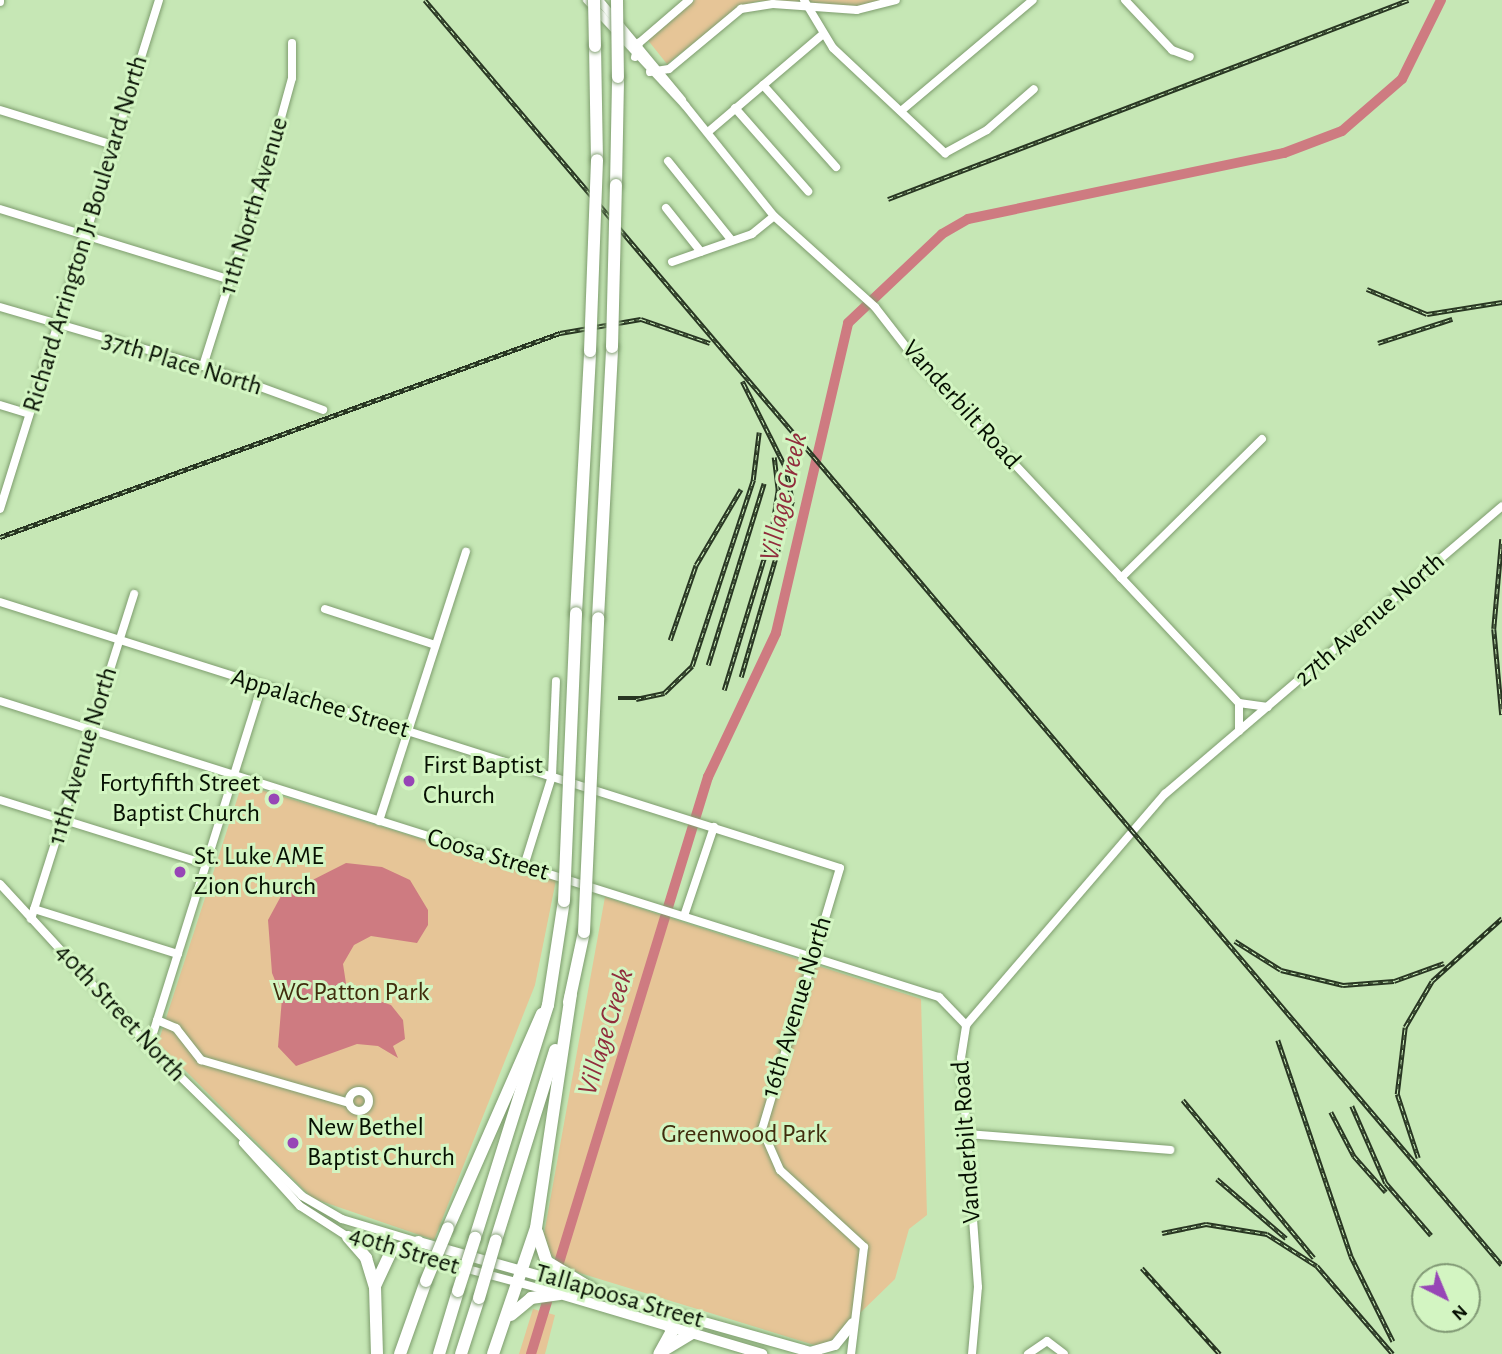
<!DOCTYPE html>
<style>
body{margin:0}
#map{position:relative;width:1502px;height:1354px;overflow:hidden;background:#c6e7b5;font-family:"Alegreya Sans",sans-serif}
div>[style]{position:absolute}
.green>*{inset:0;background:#e6c597}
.water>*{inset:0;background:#ce7b81}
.river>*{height:10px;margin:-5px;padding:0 5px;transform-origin:5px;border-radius:5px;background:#ce7b81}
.roads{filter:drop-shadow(0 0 2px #7e9d6e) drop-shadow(0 0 2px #7e9d6e)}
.minor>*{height:8px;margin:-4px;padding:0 4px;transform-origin:4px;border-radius:4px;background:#fff}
.minor>.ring{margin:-4px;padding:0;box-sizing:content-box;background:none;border:8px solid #fff;border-radius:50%}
.major>*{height:10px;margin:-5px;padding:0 5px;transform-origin:5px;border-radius:5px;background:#fff}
.highway>*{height:12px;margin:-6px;padding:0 6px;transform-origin:6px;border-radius:6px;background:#fff}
.rail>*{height:4.5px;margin-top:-2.25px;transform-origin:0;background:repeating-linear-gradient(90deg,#d3f5c2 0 5px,#283622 0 10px);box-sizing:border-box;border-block:2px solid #283622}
.bridges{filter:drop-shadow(0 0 2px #7e9d6e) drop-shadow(0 0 2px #7e9d6e)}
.highway-bridge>*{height:12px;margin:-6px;padding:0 6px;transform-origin:6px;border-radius:6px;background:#fff}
.dots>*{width:19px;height:19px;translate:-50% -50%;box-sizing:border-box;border:4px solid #d3f5c2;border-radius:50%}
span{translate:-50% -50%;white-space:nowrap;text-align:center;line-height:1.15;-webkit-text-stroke:6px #d3f5c2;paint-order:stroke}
.street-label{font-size:26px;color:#061002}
.poi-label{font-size:26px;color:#061002}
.left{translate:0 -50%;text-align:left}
.right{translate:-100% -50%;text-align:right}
.park-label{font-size:26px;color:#402c0d}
.water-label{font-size:28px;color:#902c3c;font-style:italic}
.north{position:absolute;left:1411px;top:1263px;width:70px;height:70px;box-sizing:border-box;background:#d3f5c2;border:2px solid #819975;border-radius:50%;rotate:137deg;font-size:19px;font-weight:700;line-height:28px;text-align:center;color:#061002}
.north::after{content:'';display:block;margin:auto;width:24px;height:32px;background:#9746b6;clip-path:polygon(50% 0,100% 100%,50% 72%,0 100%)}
</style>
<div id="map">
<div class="green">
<div style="clip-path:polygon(695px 0,889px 0,857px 8px,759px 1px,741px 6px,667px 64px,647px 39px)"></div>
<div style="clip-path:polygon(242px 784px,556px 880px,535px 985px,434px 1240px,312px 1198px,158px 1043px)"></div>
<div style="clip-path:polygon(605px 897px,921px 999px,927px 1215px,909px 1229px,895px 1279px,824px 1348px,570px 1270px,551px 1255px,544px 1234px)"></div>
<div style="clip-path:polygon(533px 1309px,555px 1315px,545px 1354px,519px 1354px)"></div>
</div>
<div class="water">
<div style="clip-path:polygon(346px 863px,382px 867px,410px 880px,428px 910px,428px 925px,417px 943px,371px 936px,354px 945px,343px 964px,347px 990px,391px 1005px,403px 1020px,405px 1039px,393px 1046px,398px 1058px,378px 1046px,357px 1044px,296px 1066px,278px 1047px,282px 998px,272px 973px,268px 920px,281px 896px)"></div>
</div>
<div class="river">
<div style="left:531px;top:1354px;width:604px;rotate:-72.95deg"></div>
<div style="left:708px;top:777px;width:159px;rotate:-64.7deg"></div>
<div style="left:776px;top:633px;width:318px;rotate:-76.9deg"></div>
<div style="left:848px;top:323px;width:129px;rotate:-43.4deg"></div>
<div style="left:942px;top:234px;width:30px;rotate:-30deg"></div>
<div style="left:968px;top:219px;width:323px;rotate:-11.8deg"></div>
<div style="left:1284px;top:153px;width:62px;rotate:-20.8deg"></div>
<div style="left:1342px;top:131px;width:79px;rotate:-40.9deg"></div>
<div style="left:1402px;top:79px;width:88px;rotate:-63.7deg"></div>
</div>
<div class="roads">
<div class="minor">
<div style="left:587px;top:0;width:144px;rotate:47deg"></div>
<div style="left:685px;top:105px;width:142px;rotate:51.3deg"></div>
<div style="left:774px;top:216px;width:136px;rotate:42deg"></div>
<div style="left:875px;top:307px;width:62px;rotate:52.2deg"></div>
<div style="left:913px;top:356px;width:476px;rotate:46.8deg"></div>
<div style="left:1239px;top:703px;width:29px;rotate:8deg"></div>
<div style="left:599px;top:0;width:130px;rotate:50.3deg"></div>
<div style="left:804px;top:0;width:56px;rotate:58.9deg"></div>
<div style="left:833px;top:48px;width:154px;rotate:43.2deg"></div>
<div style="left:945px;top:153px;width:48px;rotate:-28.7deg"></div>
<div style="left:987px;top:130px;width:62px;rotate:-41.1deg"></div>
<div style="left:1125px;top:0;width:69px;rotate:46.8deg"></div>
<div style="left:1172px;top:50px;width:19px;rotate:21deg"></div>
<div style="left:0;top:2px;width:2px;rotate:-90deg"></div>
<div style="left:635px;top:57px;width:15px;rotate:-74deg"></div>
<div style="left:639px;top:43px;width:66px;rotate:-40.7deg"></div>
<div style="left:650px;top:72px;width:19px;rotate:-9deg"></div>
<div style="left:669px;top:69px;width:94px;rotate:-39.8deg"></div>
<div style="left:741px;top:9px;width:32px;rotate:-9deg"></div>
<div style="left:773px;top:4px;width:84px;rotate:4.1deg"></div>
<div style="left:857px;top:10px;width:40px;rotate:-14.4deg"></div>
<div style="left:763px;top:85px;width:110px;rotate:48.3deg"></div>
<div style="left:735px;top:108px;width:111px;rotate:48.7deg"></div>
<div style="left:0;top:110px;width:118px;rotate:17.2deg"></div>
<div style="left:901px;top:111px;width:172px;rotate:-40.1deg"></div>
<div style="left:708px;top:132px;width:151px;rotate:-40.4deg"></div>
<div style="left:668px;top:161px;width:102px;rotate:51.3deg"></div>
<div style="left:666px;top:208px;width:56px;rotate:51.5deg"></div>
<div style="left:0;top:209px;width:242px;rotate:17.1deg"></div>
<div style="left:672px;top:262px;width:85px;rotate:-19.3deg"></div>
<div style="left:752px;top:234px;width:28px;rotate:-39deg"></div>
<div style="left:0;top:307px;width:211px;rotate:16.2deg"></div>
<div style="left:203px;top:366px;width:128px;rotate:20.1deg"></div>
<div style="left:203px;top:366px;width:260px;rotate:-72.5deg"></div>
<div style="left:281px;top:118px;width:41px;rotate:-74.6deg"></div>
<div style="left:292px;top:78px;width:35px;rotate:-90deg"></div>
<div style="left:0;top:405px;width:30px;rotate:17deg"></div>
<div style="left:0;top:509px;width:533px;rotate:-72.65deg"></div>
<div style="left:1121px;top:578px;width:198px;rotate:-44.6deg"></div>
<div style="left:0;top:602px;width:881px;rotate:17.57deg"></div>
<div style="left:840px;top:868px;width:272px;rotate:106.6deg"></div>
<div style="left:762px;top:1129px;width:45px;rotate:66.3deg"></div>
<div style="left:780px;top:1170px;width:114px;rotate:42.5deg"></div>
<div style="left:864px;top:1247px;width:108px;rotate:96.9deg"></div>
<div style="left:325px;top:609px;width:116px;rotate:18.1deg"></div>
<div style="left:0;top:701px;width:985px;rotate:17.5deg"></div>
<div style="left:939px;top:997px;width:39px;rotate:46deg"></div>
<div style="left:1239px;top:703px;width:28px;rotate:90deg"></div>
<div style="left:0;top:800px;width:216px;rotate:17.3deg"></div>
<div style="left:379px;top:821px;width:283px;rotate:-72.1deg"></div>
<div style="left:524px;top:866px;width:94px;rotate:-72.7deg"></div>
<div style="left:552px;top:776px;width:95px;rotate:-87.6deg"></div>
<div style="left:0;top:884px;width:220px;rotate:47.4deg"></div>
<div style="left:149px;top:1046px;width:214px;rotate:44.4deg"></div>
<div style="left:302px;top:1196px;width:46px;rotate:29.9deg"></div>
<div style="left:342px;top:1219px;width:79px;rotate:16.8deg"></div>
<div style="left:34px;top:909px;width:151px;rotate:17.4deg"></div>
<div style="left:684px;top:916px;width:94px;rotate:-71.4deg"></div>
<div style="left:31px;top:919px;width:341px;rotate:-72.4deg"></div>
<div style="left:157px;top:1020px;width:21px;rotate:23deg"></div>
<div style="left:176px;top:1028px;width:41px;rotate:52deg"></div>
<div style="left:201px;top:1060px;width:154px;rotate:16.2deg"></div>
<div style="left:149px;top:1046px;width:377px;rotate:-72.6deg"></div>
<div class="ring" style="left:349px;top:1091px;width:12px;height:12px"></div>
<div style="left:968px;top:1134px;width:203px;rotate:4.5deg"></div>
<div style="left:243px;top:1143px;width:85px;rotate:47.9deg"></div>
<div style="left:300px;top:1206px;width:57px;rotate:32.9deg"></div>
<div style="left:348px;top:1237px;width:212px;rotate:15deg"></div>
<div style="left:972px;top:1354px;width:67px;rotate:-84.9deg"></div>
<div style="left:978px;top:1287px;width:230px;rotate:-94.2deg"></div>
<div style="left:961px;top:1058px;width:33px;rotate:-81deg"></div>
<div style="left:966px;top:1025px;width:305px;rotate:-49.3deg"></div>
<div style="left:1165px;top:794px;width:443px;rotate:-40.5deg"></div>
<div style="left:1028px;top:1354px;width:23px;rotate:-34deg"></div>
<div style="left:1047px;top:1341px;width:21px;rotate:37deg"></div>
</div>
<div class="major">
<div style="left:419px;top:1242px;width:413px;rotate:15.7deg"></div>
<div style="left:560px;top:1294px;width:211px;rotate:16.5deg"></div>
<div style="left:810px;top:1352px;width:26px;rotate:-16deg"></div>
<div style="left:835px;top:1345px;width:28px;rotate:-51deg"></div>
</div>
<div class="highway">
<div style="left:595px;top:46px;width:114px;rotate:89deg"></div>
<div style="left:616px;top:185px;width:108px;rotate:-88.9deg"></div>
<div style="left:576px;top:613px;width:262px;rotate:-86.9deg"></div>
<div style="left:598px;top:618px;width:271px;rotate:-87deg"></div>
<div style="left:569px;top:1002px;width:72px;rotate:-77.9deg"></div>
<div style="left:448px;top:1228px;width:234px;rotate:-66.3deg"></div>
<div style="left:537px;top:1232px;width:32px;rotate:72deg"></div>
<div style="left:547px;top:1262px;width:52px;rotate:31deg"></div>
<div style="left:348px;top:1237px;width:28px;rotate:49deg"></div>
<div style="left:366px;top:1258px;width:30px;rotate:73deg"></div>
<div style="left:375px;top:1287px;width:67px;rotate:88.3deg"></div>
<div style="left:475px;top:1238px;width:244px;rotate:-72.6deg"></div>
<div style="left:548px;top:1005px;width:105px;rotate:-81.3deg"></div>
<div style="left:496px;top:1240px;width:199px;rotate:-72.7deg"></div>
<div style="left:375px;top:1286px;width:38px;rotate:-65deg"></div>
<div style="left:391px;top:1251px;width:29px;rotate:-18deg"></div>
<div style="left:656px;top:1306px;width:30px;rotate:57deg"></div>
<div style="left:672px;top:1331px;width:26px;rotate:119deg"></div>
<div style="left:511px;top:1315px;width:26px;rotate:-40deg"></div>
<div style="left:531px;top:1298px;width:29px;rotate:-8deg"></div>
<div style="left:667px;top:1348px;width:31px;rotate:-31deg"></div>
<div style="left:400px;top:1354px;width:77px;rotate:-70.4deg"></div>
<div style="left:439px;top:1354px;width:66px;rotate:-73.2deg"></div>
<div style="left:461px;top:1354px;width:59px;rotate:-72.2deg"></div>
<div style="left:493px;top:1354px;width:133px;rotate:-71.2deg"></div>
<div style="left:536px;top:1228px;width:236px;rotate:-81.5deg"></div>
</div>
</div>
<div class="rail">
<div style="left:425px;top:0;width:1661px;rotate:49.59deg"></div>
<div style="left:888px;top:199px;width:557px;rotate:-20.94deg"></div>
<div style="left:1367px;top:289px;width:65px;rotate:22.6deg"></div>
<div style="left:1427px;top:314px;width:76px;rotate:-9.1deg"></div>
<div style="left:1378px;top:343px;width:78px;rotate:-18deg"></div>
<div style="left:0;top:537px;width:596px;rotate:-20.02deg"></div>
<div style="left:560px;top:333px;width:82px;rotate:-9.8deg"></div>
<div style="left:641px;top:319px;width:73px;rotate:19.2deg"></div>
<div style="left:1502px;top:539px;width:90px;rotate:95.1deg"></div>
<div style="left:1494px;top:629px;width:86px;rotate:84.7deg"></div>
<div style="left:670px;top:640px;width:79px;rotate:-70.9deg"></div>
<div style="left:696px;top:565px;width:88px;rotate:-59.4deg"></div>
<div style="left:708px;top:665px;width:190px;rotate:-72.9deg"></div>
<div style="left:741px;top:677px;width:183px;rotate:-73.8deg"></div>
<div style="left:792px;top:501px;width:33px;rotate:-101deg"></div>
<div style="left:786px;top:469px;width:98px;rotate:-116.6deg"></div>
<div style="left:724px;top:690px;width:162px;rotate:-73.1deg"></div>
<div style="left:771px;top:535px;width:46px;rotate:-81.2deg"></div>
<div style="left:778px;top:490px;width:33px;rotate:-97deg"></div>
<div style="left:618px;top:698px;width:26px"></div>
<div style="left:636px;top:699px;width:29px;rotate:-12deg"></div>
<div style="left:664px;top:693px;width:39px;rotate:-44deg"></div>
<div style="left:692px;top:666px;width:196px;rotate:-71.8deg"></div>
<div style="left:753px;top:480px;width:48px;rotate:-82.9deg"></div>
<div style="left:1235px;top:941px;width:54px;rotate:32.2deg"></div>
<div style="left:1281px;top:970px;width:64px;rotate:13.6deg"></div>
<div style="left:1343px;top:985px;width:51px;rotate:-4.5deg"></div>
<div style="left:1394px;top:981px;width:53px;rotate:-19.8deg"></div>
<div style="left:1278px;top:1040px;width:228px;rotate:71.3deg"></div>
<div style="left:1351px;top:1256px;width:95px;rotate:63.7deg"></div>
<div style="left:1183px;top:1100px;width:205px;rotate:50.3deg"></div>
<div style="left:1352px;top:1106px;width:84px;rotate:66.2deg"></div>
<div style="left:1386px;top:1183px;width:69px;rotate:49.1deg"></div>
<div style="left:1331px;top:1112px;width:50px;rotate:62.4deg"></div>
<div style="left:1354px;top:1156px;width:48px;rotate:48.4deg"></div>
<div style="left:1418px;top:1158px;width:67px;rotate:-108.2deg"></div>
<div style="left:1397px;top:1094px;width:67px;rotate:-83.2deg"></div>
<div style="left:1405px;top:1027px;width:53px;rotate:-59.6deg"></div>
<div style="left:1432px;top:981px;width:94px;rotate:-42deg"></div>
<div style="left:1217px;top:1179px;width:91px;rotate:40.5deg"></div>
<div style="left:1162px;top:1233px;width:45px;rotate:-11.6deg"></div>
<div style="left:1206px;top:1224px;width:62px;rotate:9.3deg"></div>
<div style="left:1267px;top:1234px;width:59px;rotate:32.6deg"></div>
<div style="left:1317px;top:1266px;width:116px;rotate:49.2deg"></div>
<div style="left:1142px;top:1268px;width:116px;rotate:47.8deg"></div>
</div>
<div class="bridges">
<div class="highway-bridge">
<div style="left:594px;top:0;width:46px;rotate:88.8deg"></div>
<div style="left:617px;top:0;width:77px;rotate:89.3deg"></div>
<div style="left:612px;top:347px;width:162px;rotate:-88.6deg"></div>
<div style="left:590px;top:351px;width:191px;rotate:-87.9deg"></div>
<div style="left:564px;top:901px;width:288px;rotate:-87.6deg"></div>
<div style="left:584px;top:932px;width:314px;rotate:-87.4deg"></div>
<div style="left:426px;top:1281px;width:57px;rotate:-67.5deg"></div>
<div style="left:458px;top:1291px;width:56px;rotate:-72.2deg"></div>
<div style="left:479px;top:1298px;width:60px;rotate:-73.7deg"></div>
</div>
</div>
<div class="dots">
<div style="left:409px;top:781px;background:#9746b6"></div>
<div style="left:274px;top:799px;background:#9746b6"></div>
<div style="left:180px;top:872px;background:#9746b6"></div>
<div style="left:293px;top:1143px;background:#9746b6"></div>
</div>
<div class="street-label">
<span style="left:254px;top:206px;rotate:-73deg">11th North Avenue</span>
<span style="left:86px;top:234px;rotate:-73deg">Richard Arrington Jr Boulevard North</span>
<span style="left:182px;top:364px;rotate:17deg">37th Place North</span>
<span style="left:961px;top:405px;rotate:48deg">Vanderbilt Road</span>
<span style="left:1370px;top:620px;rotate:-41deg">27th Avenue North</span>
<span style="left:320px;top:704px;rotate:17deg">Appalachee Street</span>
<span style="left:83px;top:756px;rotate:-73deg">11th Avenue North</span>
<span style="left:488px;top:855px;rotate:17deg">Coosa Street</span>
<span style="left:797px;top:1007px;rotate:-73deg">16th Avenue North</span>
<span style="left:120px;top:1013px;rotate:47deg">40th Street North</span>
<span style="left:967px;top:1142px;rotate:-94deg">Vanderbilt Road</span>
<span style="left:404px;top:1251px;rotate:17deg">40th Street</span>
<span style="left:619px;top:1297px;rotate:16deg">Tallapoosa Street</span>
</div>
<div class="poi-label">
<span class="left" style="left:423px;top:781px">First Baptist<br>Church</span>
<span class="right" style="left:260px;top:799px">Fortyfifth Street<br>Baptist Church</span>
<span class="left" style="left:194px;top:872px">St. Luke AME<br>Zion Church</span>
<span class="left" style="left:307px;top:1143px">New Bethel<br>Baptist Church</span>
</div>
<div class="park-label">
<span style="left:351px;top:993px">WC Patton Park</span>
<span style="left:744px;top:1135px">Greenwood Park</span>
</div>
<div class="water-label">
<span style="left:784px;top:497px;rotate:-77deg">Village Creek</span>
<span style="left:606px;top:1032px;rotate:-73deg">Village Creek</span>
</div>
<div class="north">N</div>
</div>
